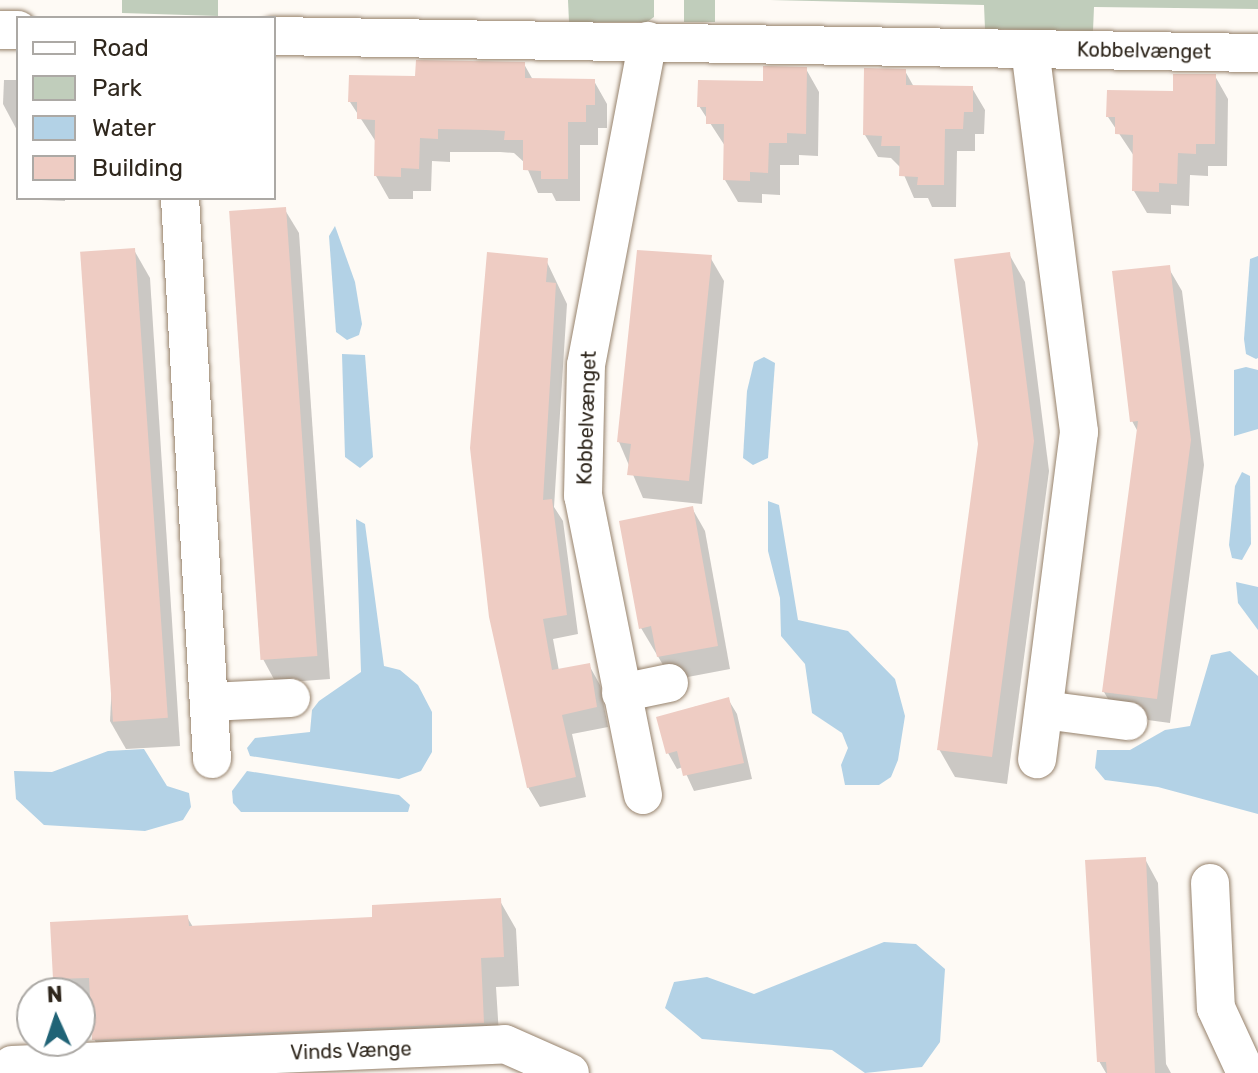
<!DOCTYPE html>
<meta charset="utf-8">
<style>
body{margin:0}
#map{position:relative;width:1258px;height:1073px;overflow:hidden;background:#fefaf5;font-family:Rubik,sans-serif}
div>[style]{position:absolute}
.green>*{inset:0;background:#c0cdbb;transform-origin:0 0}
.water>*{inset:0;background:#b3d2e6}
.shadow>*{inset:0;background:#0003}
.building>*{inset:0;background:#eeccc3;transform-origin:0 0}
.roads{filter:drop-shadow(0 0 2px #96826c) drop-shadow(0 0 2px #96826c)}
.minor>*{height:38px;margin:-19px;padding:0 19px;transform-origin:19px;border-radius:19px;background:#fff}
span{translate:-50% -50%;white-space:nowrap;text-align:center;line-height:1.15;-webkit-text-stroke:6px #fff;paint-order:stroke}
.street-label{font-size:20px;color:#2f271d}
.legend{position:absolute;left:16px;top:16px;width:260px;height:184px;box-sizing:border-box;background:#fff;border:2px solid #aca9a5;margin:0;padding:10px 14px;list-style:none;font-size:24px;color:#2f271d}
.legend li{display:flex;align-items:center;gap:16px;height:40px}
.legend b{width:40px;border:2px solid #aca9a5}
.north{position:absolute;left:16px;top:977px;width:80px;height:80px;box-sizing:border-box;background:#fff;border:2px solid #aca9a5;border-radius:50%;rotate:357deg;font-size:22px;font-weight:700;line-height:32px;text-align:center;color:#2f271d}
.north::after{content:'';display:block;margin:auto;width:28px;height:36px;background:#206376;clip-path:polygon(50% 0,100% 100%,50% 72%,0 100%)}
</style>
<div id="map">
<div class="green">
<div style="clip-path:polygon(122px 0,218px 0,218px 16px,122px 13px)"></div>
<div style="clip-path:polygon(568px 0,654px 0,654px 17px,647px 22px,569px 22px)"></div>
<div style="left:684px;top:0;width:31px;height:22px"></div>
<div style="clip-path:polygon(770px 0,1258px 0,1258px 9px,1094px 7px,1093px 31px,985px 29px,984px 5px)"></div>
</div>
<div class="water">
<div style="clip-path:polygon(335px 226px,355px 282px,362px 324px,359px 335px,347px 340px,336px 332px,329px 236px)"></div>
<div style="clip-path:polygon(1258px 256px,1258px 358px,1256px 359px,1246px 354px,1244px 339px,1250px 259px)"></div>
<div style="clip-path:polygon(342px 354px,365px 355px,373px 457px,360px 468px,345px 457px)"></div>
<div style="clip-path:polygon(764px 357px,775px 363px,768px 458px,753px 465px,743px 458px,747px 391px,754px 362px)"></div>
<div style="clip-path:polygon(1246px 367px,1258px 370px,1258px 429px,1234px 436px,1234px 370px)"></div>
<div style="clip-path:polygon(1242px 472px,1250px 476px,1251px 544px,1242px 560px,1232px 558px,1229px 545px,1235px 486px)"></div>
<div style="clip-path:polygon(768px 501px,779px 505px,798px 620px,848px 631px,895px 679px,905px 716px,898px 760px,891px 777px,879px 785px,845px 785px,841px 765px,848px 748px,842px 733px,812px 713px,805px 664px,781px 636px,780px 598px,768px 551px)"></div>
<div style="clip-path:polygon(356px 519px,365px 524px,384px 666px,400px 670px,418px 685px,432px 712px,432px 752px,421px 771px,399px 779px,250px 756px,247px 748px,255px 738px,310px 732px,312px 710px,319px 701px,361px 672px)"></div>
<div style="clip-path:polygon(1236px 582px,1258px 587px,1258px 630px,1238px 603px)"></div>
<div style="clip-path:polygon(1230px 651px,1258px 676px,1258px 814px,1158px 787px,1105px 780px,1095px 768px,1097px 750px,1130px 750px,1165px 730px,1190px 726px,1211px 655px)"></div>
<div style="clip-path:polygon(144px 749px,167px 786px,189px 793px,191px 807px,183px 820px,145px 831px,44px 825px,16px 799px,14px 771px,52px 772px,108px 751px)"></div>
<div style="clip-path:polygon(247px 771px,399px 795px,410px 805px,408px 812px,241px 812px,233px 803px,232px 791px)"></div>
<div style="clip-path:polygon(884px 942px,916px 944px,945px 969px,940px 1042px,922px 1067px,865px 1073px,832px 1050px,702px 1039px,665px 1008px,674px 982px,707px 977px,754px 994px)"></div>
</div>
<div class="shadow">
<div style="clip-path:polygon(524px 64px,533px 80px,594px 81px,607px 104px,607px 128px,598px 128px,598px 145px,580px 145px,580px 201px,556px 201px,552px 193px,538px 193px,525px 163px,514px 153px,500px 152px,450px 152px,450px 162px,432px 161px,431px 191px,413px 191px,413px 199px,389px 199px,376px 176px,376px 142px,350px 102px,417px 79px)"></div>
<div style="clip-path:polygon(806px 69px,819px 92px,818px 156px,799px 155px,799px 165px,780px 165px,780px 195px,762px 194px,762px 203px,738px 202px,725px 180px,725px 146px,699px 106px)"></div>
<div style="clip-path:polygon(905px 71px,914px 87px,972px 88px,985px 110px,984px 134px,975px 134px,975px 151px,957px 151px,956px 207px,932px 207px,928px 198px,914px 198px,901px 168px,891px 158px,878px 157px,865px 135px)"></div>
<div style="clip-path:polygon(1215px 76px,1228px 99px,1227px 166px,1208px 166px,1208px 176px,1190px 175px,1189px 206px,1171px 205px,1171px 214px,1147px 213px,1134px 191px,1134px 156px,1108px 117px)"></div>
<div style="clip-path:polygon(4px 80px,18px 80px,18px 132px,3px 104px)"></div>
<div style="clip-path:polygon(40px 198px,65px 198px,65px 201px,41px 200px)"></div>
<div style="clip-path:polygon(285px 210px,299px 233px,330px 679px,276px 683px,263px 659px)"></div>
<div style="clip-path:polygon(134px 250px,150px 278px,180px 746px,126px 749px,110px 721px)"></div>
<div style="clip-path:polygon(1009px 254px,1025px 282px,1049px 471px,1007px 784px,955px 777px,939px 749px)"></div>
<div style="clip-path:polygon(710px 257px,724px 281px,702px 504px,643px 498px,619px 442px)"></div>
<div style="clip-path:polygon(546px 260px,567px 304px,554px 507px,563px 521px,578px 634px,553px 639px,559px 671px,589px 665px,600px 685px,608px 727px,572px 734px,586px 797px,540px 807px,528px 787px)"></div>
<div style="clip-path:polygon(1168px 267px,1182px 291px,1204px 465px,1170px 723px,1118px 716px,1104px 692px,1138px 432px,1132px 421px)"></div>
<div style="clip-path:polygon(692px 508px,705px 531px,730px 669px,672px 680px,641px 628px)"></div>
<div style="clip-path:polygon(728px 699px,737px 714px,752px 779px,694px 791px,683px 767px,677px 769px,668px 753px,694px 707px)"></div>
<div style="clip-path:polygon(1145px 859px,1158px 883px,1166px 1064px,1171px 1073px,1106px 1073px,1099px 1061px)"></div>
<div style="clip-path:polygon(500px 901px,516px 929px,519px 986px,496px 987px,500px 1051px,111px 1068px,94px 1039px,92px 1007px,80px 1007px,80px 993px,63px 993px,55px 979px,187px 917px,193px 927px,374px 918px)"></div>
</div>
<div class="building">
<div style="clip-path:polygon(416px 60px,525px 62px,525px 78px,595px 79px,595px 105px,586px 105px,586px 122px,568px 122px,568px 179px,541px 179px,541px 171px,523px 170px,523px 140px,504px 140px,505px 131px,486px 130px,438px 129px,438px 139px,420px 138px,419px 169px,401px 168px,401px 177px,374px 176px,375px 120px,357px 119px,357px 102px,348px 102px,349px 75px,415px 76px)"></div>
<div style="clip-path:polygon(763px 66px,807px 67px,806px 134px,787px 133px,787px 143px,769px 143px,768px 173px,750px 172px,750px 181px,723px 180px,724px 124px,706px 124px,706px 107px,697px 107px,698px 80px,763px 81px)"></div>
<div style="clip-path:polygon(864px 68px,906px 69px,906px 85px,973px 86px,973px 112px,964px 112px,963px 129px,945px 129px,944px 185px,917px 185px,918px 177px,899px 176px,900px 146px,881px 146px,882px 136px,863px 135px)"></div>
<div style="clip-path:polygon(1173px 74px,1216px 74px,1215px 144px,1196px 144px,1196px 154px,1178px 153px,1177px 184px,1159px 183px,1159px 192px,1132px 191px,1133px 135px,1115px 134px,1115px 117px,1106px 117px,1107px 90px,1173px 91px)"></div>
<div style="left:286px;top:207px;width:450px;height:57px;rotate:86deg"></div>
<div style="left:135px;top:248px;width:471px;height:55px;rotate:86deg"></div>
<div style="clip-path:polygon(637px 250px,712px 255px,689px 481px,627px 475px,631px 444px,617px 442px)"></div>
<div style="clip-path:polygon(487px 252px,548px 258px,546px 282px,556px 283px,543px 500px,552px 499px,567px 615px,543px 619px,552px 670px,590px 663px,597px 707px,562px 715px,576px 777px,527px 788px,489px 617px,470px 448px)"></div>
<div style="clip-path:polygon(1010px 252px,1034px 441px,992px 757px,937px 750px,978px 444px,954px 259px)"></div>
<div style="clip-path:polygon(1170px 265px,1191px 440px,1157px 699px,1102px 692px,1138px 421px,1130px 422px,1112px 271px)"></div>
<div style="clip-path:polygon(693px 506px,718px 646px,657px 657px,651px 626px,639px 629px,619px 521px)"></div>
<div style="clip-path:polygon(729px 697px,744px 763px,683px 776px,677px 751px,666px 754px,656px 717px)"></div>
<div style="clip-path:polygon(1146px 857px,1155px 1073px,1107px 1073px,1106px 1062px,1097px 1062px,1085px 860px)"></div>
<div style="clip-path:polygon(501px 898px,504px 957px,481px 958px,484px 1023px,92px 1040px,89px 978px,53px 979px,50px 922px,188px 915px,189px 926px,372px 917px,372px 905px)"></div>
</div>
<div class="roads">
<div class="minor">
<div style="left:0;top:30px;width:18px"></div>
<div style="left:274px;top:36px;width:984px;rotate:0.99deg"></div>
<div style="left:1030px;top:49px;width:386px;rotate:82.7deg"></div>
<div style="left:1079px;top:432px;width:330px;rotate:97.3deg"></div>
<div style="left:180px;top:198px;width:562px;rotate:86.74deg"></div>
<div style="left:621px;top:693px;width:49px;rotate:-11.8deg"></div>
<div style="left:209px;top:702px;width:82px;rotate:-2.8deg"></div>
<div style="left:1044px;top:710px;width:85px;rotate:7.5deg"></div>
<div style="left:643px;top:795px;width:305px;rotate:-101.3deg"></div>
<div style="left:583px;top:496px;width:131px;rotate:-88.7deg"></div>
<div style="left:586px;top:365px;width:330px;rotate:-79.2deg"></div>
<div style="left:1210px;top:883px;width:125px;rotate:87.3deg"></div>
<div style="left:1216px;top:1008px;width:72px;rotate:65.2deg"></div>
<div style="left:12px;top:1065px;width:493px;rotate:-2.4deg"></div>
<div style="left:505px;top:1044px;width:71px;rotate:24deg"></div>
</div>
</div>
<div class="street-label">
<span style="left:1144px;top:51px;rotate:1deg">Kobbelvænget</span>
<span style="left:587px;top:418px;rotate:-88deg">Kobbelvænget</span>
<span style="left:351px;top:1051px;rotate:-2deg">Vinds Vænge</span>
</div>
<ul class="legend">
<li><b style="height:10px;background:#fff"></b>Road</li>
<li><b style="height:22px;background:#c0cdbb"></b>Park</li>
<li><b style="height:22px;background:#b3d2e6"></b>Water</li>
<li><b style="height:22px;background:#eeccc3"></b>Building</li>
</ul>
<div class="north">N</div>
</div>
